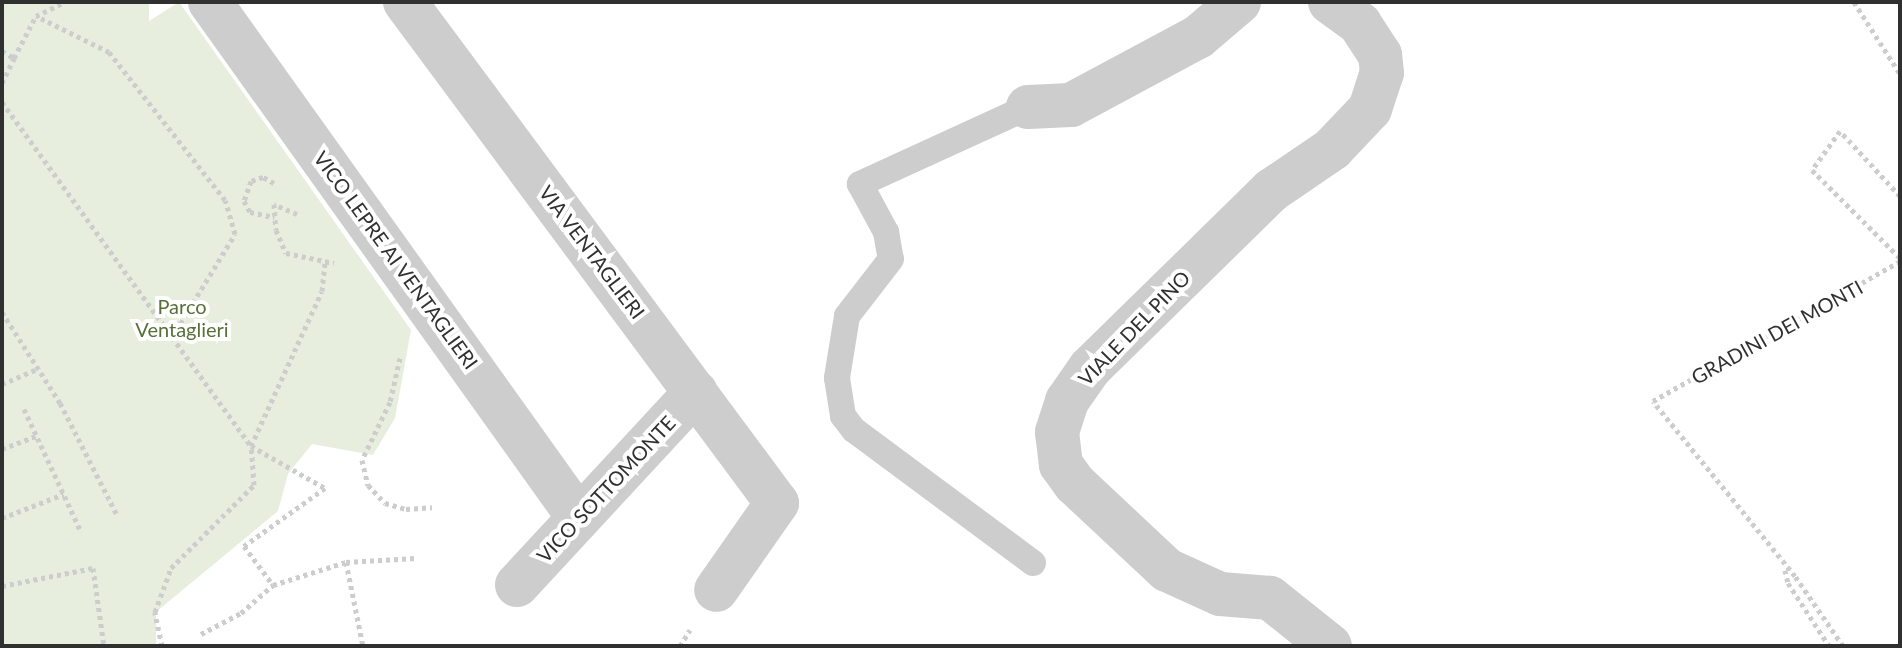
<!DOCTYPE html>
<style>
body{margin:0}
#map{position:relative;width:1902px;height:648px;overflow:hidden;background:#fff;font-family:Lato,sans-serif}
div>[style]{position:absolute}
.green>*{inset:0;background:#e7eedd}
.path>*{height:5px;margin-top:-2.5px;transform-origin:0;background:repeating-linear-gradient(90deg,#cdcdcd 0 4px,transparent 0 8px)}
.lane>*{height:26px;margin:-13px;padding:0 13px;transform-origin:13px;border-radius:13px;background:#cdcdcd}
.street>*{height:44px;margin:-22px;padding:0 22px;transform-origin:22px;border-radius:22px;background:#cdcdcd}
span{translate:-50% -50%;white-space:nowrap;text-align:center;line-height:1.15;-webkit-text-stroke:8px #fff;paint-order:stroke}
.street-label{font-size:20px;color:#303030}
.park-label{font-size:20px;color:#577039}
.frame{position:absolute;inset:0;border:4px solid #303030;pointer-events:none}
</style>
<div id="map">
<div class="green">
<div style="clip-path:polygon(2px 2px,149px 2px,149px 21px,179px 2px,411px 330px,395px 418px,373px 455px,312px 444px,288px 474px,278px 511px,156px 612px,156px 646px,2px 646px)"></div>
</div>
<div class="path">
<div style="left:1854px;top:2px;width:85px;rotate:57.4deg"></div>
<div style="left:2px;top:51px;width:14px;rotate:30deg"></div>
<div style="left:14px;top:58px;width:47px;rotate:-62.4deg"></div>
<div style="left:36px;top:16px;width:32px;rotate:-26deg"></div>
<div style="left:2px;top:83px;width:28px;rotate:-64deg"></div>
<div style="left:2px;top:102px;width:290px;rotate:54.1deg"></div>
<div style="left:172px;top:337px;width:121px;rotate:-58.5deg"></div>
<div style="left:235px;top:234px;width:35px;rotate:-106deg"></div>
<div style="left:225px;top:200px;width:188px;rotate:-128.1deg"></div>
<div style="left:109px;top:52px;width:81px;rotate:-153.7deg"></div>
<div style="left:274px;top:183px;width:13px;rotate:-151deg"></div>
<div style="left:263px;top:177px;width:13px;rotate:162deg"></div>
<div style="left:251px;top:181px;width:21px;rotate:109deg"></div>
<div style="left:244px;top:201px;width:13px;rotate:61deg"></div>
<div style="left:250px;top:212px;width:25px;rotate:12deg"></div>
<div style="left:1900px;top:196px;width:88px;rotate:-132.7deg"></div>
<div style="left:1840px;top:131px;width:48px;rotate:125.7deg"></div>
<div style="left:1812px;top:170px;width:124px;rotate:45deg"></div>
<div style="left:297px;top:214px;width:25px;rotate:-157deg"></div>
<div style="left:274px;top:204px;width:26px;rotate:86deg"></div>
<div style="left:276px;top:230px;width:25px;rotate:67deg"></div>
<div style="left:286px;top:253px;width:49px;rotate:11.8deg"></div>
<div style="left:2px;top:312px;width:108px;rotate:57.5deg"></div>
<div style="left:60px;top:403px;width:126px;rotate:63deg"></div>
<div style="left:172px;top:337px;width:135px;rotate:54.1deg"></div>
<div style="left:251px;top:446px;width:85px;rotate:29.6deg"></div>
<div style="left:325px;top:488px;width:100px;rotate:144.4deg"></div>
<div style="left:244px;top:546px;width:49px;rotate:53.4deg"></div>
<div style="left:273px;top:585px;width:77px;rotate:-17.5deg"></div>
<div style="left:346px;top:562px;width:86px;rotate:78.6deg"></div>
<div style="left:400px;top:358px;width:45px;rotate:102.8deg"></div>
<div style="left:390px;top:402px;width:64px;rotate:115.8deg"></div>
<div style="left:362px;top:460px;width:26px;rotate:77deg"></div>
<div style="left:368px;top:485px;width:25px;rotate:47deg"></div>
<div style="left:385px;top:503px;width:22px;rotate:16deg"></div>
<div style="left:406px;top:509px;width:26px;rotate:-4deg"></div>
<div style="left:2px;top:384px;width:38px;rotate:-23deg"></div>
<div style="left:24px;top:409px;width:136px;rotate:65.1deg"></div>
<div style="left:2px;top:449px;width:36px;rotate:-21deg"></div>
<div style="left:2px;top:518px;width:66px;rotate:-21.2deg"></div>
<div style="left:346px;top:562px;width:70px;rotate:-3.3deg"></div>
<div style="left:1785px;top:570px;width:13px;rotate:77deg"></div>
<div style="left:1788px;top:583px;width:75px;rotate:56.9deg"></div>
<div style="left:2px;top:586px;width:93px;rotate:-11.2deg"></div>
<div style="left:93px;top:568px;width:79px;rotate:82deg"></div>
<div style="left:201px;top:634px;width:45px;rotate:-27.7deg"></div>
<div style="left:241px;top:613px;width:43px;rotate:-41.2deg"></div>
<div style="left:162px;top:646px;width:35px;rotate:-102deg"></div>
<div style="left:155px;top:612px;width:47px;rotate:-70deg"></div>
<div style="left:171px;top:568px;width:117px;rotate:-45deg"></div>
<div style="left:254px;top:485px;width:39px;rotate:-94deg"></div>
<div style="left:251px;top:446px;width:170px;rotate:-65.4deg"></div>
<div style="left:322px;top:291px;width:29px;rotate:-84deg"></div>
<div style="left:680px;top:646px;width:19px;rotate:-58deg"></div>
<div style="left:1843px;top:646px;width:85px;rotate:-124.4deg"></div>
<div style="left:1795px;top:576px;width:225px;rotate:-129.1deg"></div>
<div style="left:1653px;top:401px;width:284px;rotate:-29.5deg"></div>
</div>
<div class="lane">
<div style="left:1028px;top:107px;width:185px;rotate:155.4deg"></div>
<div style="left:860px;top:184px;width:55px;rotate:61.6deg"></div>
<div style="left:886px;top:232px;width:27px;rotate:80deg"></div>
<div style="left:891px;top:259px;width:72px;rotate:127.7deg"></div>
<div style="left:847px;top:316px;width:63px;rotate:99.2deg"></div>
<div style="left:837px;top:378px;width:38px;rotate:81deg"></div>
<div style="left:843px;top:416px;width:18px;rotate:52deg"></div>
<div style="left:854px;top:430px;width:223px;rotate:36.6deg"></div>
</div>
<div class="street">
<div style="left:210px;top:2px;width:634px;rotate:54.43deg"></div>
<div style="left:405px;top:2px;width:624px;rotate:53.41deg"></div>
<div style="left:777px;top:503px;width:106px;rotate:125deg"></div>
<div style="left:1028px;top:107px;width:43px;rotate:-2.7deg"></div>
<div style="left:1071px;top:105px;width:144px;rotate:-28.2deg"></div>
<div style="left:1198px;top:37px;width:54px;rotate:-40.5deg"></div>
<div style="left:517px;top:585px;width:263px;rotate:-47.2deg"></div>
<div style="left:1330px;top:646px;width:77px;rotate:-141.3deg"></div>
<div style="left:1270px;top:598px;width:50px;rotate:-175.4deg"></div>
<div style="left:1220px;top:594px;width:58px;rotate:-155.6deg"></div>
<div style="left:1167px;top:570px;width:126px;rotate:-136.9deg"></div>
<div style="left:1075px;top:484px;width:24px;rotate:-126deg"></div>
<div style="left:1061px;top:465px;width:33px;rotate:-97deg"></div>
<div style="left:1057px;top:432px;width:33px;rotate:-72deg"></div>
<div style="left:1067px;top:401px;width:40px;rotate:-55.1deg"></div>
<div style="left:1090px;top:368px;width:255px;rotate:-44.4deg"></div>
<div style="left:1272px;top:190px;width:73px;rotate:-34.3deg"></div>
<div style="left:1332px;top:149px;width:55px;rotate:-46.5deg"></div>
<div style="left:1370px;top:109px;width:38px;rotate:-72deg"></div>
<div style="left:1382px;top:73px;width:18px;rotate:-96deg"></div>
<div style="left:1380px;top:55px;width:37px;rotate:-123deg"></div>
<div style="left:1360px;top:24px;width:37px;rotate:-144deg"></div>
</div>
<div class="street-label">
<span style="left:592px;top:252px;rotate:53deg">VIA VENTAGLIERI</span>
<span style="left:396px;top:260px;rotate:54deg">VICO LEPRE AI VENTAGLIERI</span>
<span style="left:1134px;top:328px;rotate:-46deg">VIALE DEL PINO</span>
<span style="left:1777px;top:332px;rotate:-29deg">GRADINI DEI MONTI</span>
<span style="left:606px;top:489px;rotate:-47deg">VICO SOTTOMONTE</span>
</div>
<div class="park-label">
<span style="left:182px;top:318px">Parco<br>Ventaglieri</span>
</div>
<div class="frame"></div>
</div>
